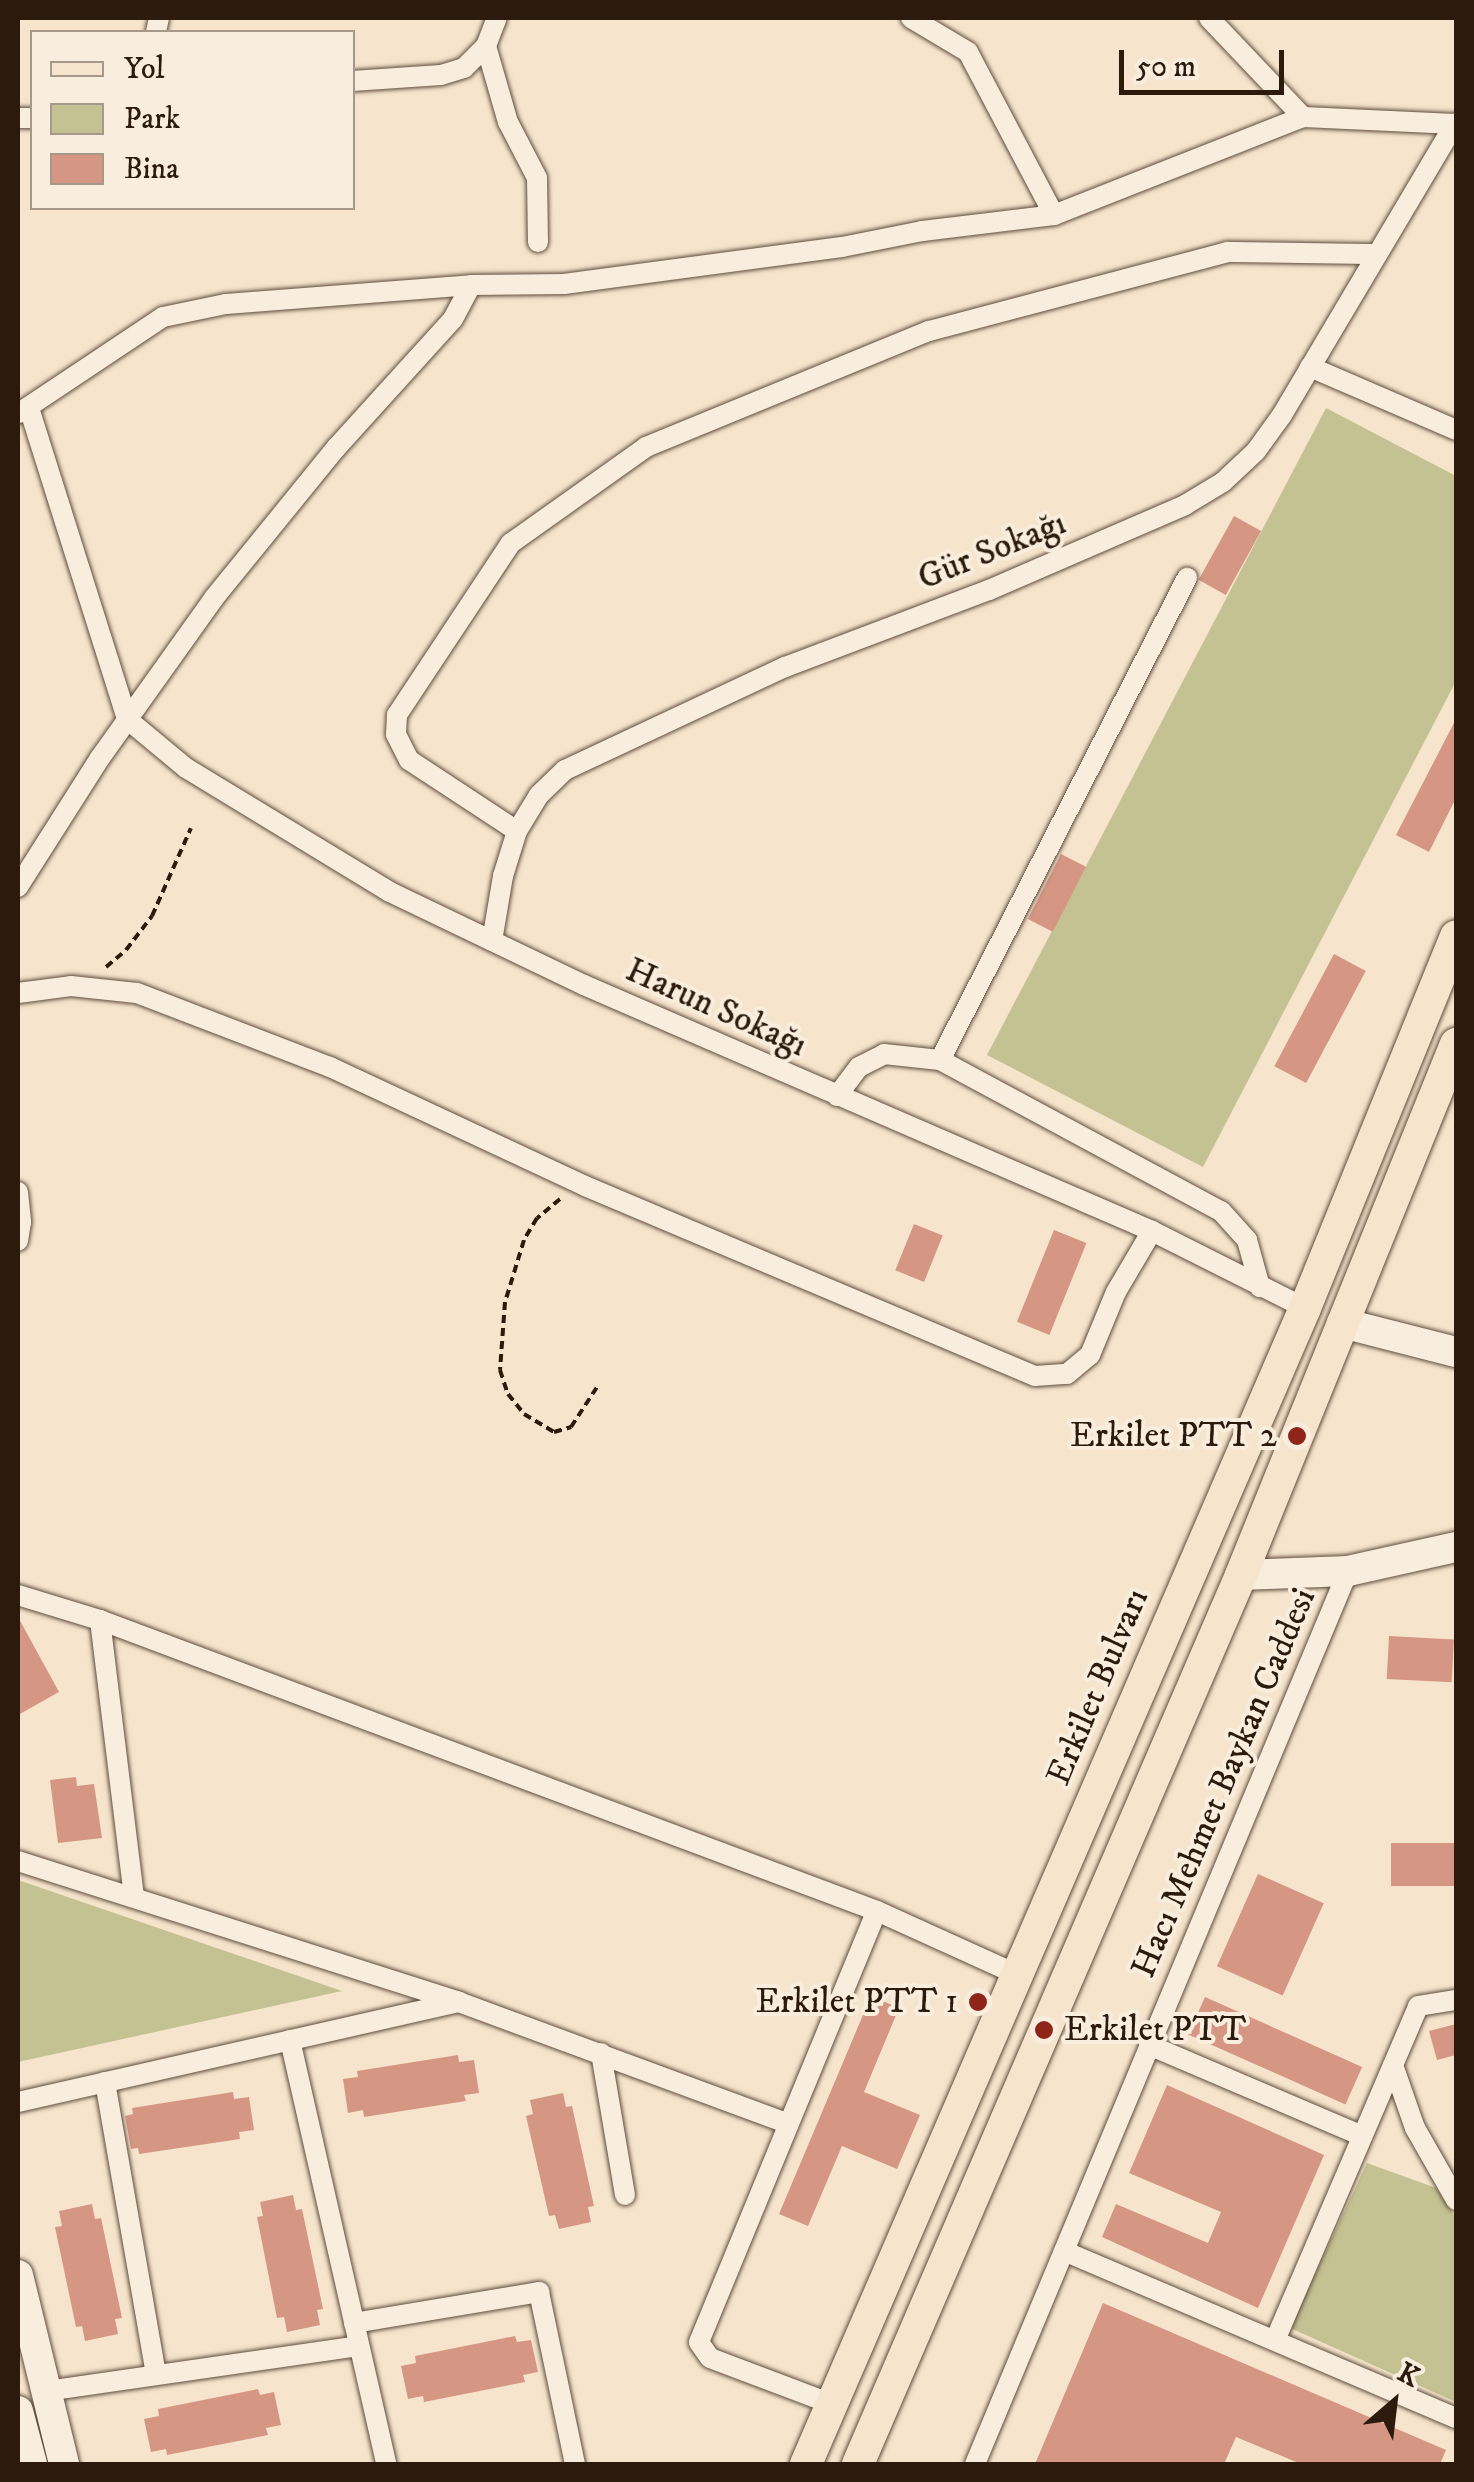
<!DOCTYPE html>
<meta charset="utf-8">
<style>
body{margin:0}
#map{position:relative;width:1474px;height:2482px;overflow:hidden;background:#f6e4cc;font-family:"IM FELL DW Pica",serif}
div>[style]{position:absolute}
.green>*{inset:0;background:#c4c192}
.building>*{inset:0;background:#d59684;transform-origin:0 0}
.path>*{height:4px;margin-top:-2px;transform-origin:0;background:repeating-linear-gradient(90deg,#2c1b0d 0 8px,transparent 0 13px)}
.roads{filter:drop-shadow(0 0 2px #5e4d3d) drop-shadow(0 0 2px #5e4d3d)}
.street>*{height:20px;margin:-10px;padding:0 10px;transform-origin:10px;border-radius:10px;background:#f9edde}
.secondary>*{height:30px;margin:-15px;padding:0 15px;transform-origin:15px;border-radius:15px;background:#f9edde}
.primary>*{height:32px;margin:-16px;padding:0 16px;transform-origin:16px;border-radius:16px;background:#f6e4cc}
.dots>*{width:28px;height:28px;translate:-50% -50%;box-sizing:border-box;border:5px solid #f9edde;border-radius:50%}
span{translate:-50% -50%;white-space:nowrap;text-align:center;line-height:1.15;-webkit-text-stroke:8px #f9edde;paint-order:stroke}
.street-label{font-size:35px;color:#2c1b0d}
.poi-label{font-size:35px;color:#2c1b0d}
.right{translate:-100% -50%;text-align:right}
.left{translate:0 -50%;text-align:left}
.frame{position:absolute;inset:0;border:20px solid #2c1b0d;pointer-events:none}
.legend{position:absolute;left:30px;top:30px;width:325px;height:180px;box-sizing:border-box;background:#f9edde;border:2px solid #a7998a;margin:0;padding:12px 18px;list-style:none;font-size:30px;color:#2c1b0d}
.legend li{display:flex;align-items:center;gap:20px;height:50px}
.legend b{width:50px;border:2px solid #a7998a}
.north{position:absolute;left:1344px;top:2352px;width:100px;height:100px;-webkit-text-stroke:8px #f9edde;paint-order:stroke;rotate:28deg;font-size:28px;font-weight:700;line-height:40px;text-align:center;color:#2c1b0d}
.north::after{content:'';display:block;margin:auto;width:35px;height:45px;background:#2c1b0d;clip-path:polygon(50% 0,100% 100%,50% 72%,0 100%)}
.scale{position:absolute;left:1119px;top:50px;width:165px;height:45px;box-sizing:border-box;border:5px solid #2c1b0d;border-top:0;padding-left:12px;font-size:30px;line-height:35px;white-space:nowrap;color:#2c1b0d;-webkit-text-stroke:8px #f9edde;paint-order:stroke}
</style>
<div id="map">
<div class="green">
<div style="clip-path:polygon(1326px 408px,1456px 476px,1456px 681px,1203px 1167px,987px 1055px)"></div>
<div style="clip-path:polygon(18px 1880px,342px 1991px,18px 2062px)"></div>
<div style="clip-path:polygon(1367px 2163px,1436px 2188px,1456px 2218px,1456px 2402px,1290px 2328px)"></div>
</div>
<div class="building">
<div style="left:1234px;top:516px;width:31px;height:73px;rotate:29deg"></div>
<div style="clip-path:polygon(1456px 719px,1456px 798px,1429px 852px,1396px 835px)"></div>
<div style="left:1061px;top:854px;width:28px;height:73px;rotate:27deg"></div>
<div style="left:1334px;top:954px;width:36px;height:127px;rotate:28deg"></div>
<div style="left:914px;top:1224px;width:31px;height:50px;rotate:22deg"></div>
<div style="left:1054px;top:1230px;width:35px;height:99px;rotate:22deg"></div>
<div style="clip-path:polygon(18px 1617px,59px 1692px,18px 1715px)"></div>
<div style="left:1389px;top:1636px;width:65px;height:43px;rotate:3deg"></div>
<div style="clip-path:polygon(76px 1777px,77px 1786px,94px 1784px,102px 1838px,58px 1843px,50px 1780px)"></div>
<div style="left:1456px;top:1843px;width:43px;height:65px;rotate:90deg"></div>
<div style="left:1258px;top:1874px;width:72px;height:101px;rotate:24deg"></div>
<div style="clip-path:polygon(871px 1996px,899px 2008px,864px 2092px,920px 2115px,897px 2169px,842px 2146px,808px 2226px,779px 2214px)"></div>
<div style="left:1205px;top:1997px;width:172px;height:41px;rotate:24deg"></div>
<div style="clip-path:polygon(1456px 2024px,1456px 2055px,1437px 2060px,1429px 2031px)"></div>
<div style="clip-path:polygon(458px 2055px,459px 2062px,474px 2060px,479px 2093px,464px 2095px,466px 2101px,364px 2117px,363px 2110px,348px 2113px,343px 2079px,358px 2077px,357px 2071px)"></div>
<div style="clip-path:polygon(1167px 2085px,1324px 2155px,1258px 2308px,1102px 2237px,1116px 2204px,1208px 2243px,1221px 2212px,1129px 2173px)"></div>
<div style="clip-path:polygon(233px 2092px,234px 2099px,249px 2097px,254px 2130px,239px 2132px,240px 2139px,139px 2154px,138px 2148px,131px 2149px,125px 2116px,133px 2114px,132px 2108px)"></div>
<div style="clip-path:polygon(563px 2093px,566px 2107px,572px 2106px,594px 2206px,588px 2207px,591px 2222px,559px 2229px,555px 2215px,549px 2216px,526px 2116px,533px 2114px,530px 2100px)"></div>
<div style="clip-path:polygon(293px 2195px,296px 2210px,302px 2209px,323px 2309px,317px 2310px,320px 2325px,287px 2332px,284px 2317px,277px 2318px,257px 2217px,263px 2216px,260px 2202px)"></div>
<div style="clip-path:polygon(92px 2204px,95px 2219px,101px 2218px,122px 2318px,115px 2319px,118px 2334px,85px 2341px,82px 2326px,76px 2327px,55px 2227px,62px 2226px,59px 2211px)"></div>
<div style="clip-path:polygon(1103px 2303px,1446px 2450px,1440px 2464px,1301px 2464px,1236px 2437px,1224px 2464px,1035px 2464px)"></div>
<div style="clip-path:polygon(515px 2336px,517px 2342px,531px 2340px,538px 2372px,523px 2375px,525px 2382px,424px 2402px,423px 2396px,408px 2399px,401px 2366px,416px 2363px,415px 2356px)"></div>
<div style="clip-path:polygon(258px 2389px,260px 2395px,274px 2392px,281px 2425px,266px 2428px,268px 2435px,167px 2455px,166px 2449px,151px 2452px,144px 2419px,159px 2416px,158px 2409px)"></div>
</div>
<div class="path">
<div style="left:106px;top:967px;width:26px;rotate:-40deg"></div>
<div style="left:126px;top:950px;width:43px;rotate:-52.6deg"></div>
<div style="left:152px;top:916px;width:96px;rotate:-66.1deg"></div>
<div style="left:560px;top:1199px;width:30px;rotate:140deg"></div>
<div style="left:537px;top:1218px;width:26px;rotate:121deg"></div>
<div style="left:524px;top:1240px;width:65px;rotate:107deg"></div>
<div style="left:505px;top:1302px;width:68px;rotate:94.2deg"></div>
<div style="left:500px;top:1370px;width:25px;rotate:72deg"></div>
<div style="left:508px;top:1394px;width:26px;rotate:51deg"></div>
<div style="left:524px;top:1414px;width:35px;rotate:31deg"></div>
<div style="left:554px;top:1432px;width:18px;rotate:-16deg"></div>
<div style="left:571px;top:1427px;width:51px;rotate:-56.9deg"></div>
</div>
<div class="roads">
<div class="street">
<div style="left:911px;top:18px;width:66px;rotate:30.8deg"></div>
<div style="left:968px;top:52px;width:184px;rotate:62.2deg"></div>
<div style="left:1209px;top:18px;width:137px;rotate:46.5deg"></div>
<div style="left:156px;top:32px;width:14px;rotate:-78deg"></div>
<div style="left:486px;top:46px;width:79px;rotate:73.9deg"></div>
<div style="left:508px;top:122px;width:63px;rotate:62.6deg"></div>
<div style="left:537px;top:178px;width:64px;rotate:89.1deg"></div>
<div style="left:352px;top:81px;width:89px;rotate:-3.9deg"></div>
<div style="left:441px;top:75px;width:24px;rotate:-17deg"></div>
<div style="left:464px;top:68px;width:31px;rotate:-45deg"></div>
<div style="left:486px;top:46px;width:30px;rotate:-69deg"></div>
<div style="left:18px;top:118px;width:14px"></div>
<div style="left:1310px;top:367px;width:159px;rotate:23.3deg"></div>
<div style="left:29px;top:408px;width:326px;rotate:72.5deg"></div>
<div style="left:127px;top:719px;width:77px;rotate:39.7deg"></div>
<div style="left:186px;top:768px;width:239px;rotate:31.3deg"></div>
<div style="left:390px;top:892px;width:215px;rotate:25.6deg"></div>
<div style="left:584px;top:985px;width:619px;rotate:23.42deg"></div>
<div style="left:1152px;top:1231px;width:171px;rotate:26.7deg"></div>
<div style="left:19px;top:413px;width:173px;rotate:-33.7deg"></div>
<div style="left:163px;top:317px;width:64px;rotate:-11.7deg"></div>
<div style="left:226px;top:304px;width:246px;rotate:-4.4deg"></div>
<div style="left:471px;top:285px;width:93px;rotate:-0.6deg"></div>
<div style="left:564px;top:284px;width:280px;rotate:-7.6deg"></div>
<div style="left:842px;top:247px;width:82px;rotate:-11.3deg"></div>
<div style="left:922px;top:231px;width:133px;rotate:-6.9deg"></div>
<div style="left:1054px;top:215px;width:268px;rotate:-21.5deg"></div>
<div style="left:1303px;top:117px;width:153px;rotate:2.6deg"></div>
<div style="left:517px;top:831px;width:129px;rotate:-146.7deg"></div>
<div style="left:409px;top:760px;width:29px;rotate:-117deg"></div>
<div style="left:396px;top:734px;width:19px;rotate:-87deg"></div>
<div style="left:397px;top:715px;width:206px;rotate:-56.5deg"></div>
<div style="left:511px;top:543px;width:166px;rotate:-35.4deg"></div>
<div style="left:646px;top:447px;width:306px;rotate:-22.3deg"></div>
<div style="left:929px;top:331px;width:308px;rotate:-14.8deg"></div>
<div style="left:1227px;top:252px;width:150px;rotate:0.8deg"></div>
<div style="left:18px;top:887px;width:153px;rotate:-57.6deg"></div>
<div style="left:100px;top:758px;width:196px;rotate:-54.5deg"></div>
<div style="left:214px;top:598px;width:193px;rotate:-50.9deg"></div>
<div style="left:336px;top:448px;width:174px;rotate:-47.8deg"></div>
<div style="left:453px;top:319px;width:38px;rotate:-62deg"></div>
<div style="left:492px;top:941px;width:66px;rotate:-80.4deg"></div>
<div style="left:503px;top:876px;width:47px;rotate:-72.7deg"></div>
<div style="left:517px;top:831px;width:42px;rotate:-58.6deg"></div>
<div style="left:539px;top:795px;width:36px;rotate:-44deg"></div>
<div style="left:565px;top:770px;width:243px;rotate:-25.1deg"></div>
<div style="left:785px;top:667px;width:218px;rotate:-20.7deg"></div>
<div style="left:989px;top:590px;width:214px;rotate:-23.4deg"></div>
<div style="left:1185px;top:505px;width:44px;rotate:-31.2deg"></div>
<div style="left:1223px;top:482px;width:45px;rotate:-43.2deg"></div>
<div style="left:1256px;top:451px;width:44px;rotate:-54.2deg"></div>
<div style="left:1282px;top:415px;width:339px;rotate:-59.3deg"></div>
<div style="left:18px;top:993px;width:53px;rotate:-7.5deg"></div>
<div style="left:71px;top:986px;width:66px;rotate:6.1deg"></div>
<div style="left:137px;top:993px;width:207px;rotate:21deg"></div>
<div style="left:330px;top:1067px;width:281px;rotate:25deg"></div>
<div style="left:585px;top:1186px;width:488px;rotate:22.9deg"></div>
<div style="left:1035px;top:1376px;width:32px;rotate:-4deg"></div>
<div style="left:1067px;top:1374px;width:30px;rotate:-40deg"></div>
<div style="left:1090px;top:1355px;width:68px;rotate:-67.6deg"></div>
<div style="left:1116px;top:1292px;width:71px;rotate:-59.5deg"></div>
<div style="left:940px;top:1060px;width:319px;rotate:28.3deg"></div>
<div style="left:1221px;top:1211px;width:39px;rotate:48deg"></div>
<div style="left:1247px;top:1240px;width:49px;rotate:74.5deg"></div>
<div style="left:837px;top:1096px;width:36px;rotate:-53deg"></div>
<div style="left:859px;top:1067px;width:28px;rotate:-27deg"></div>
<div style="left:884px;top:1054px;width:56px;rotate:6.1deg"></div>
<div style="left:940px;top:1060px;width:542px;rotate:-62.87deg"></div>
<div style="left:18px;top:1192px;width:30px;rotate:84deg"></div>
<div style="left:21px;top:1222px;width:19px;rotate:99deg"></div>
<div style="left:18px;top:1595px;width:86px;rotate:17deg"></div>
<div style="left:100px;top:1620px;width:830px;rotate:20.53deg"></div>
<div style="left:877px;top:1911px;width:155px;rotate:24.4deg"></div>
<div style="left:100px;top:1620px;width:279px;rotate:83deg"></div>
<div style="left:18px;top:1861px;width:463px;rotate:17.7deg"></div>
<div style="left:459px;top:2002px;width:351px;rotate:20.3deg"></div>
<div style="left:290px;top:2040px;width:435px;rotate:77.2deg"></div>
<div style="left:1149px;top:2045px;width:232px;rotate:23.1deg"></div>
<div style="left:601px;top:2053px;width:144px;rotate:80.4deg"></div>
<div style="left:1393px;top:2065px;width:67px;rotate:70.8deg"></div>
<div style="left:1415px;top:2128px;width:83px;rotate:60.3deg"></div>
<div style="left:105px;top:2082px;width:297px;rotate:80.1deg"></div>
<div style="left:18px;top:2102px;width:452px;rotate:-12.8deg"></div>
<div style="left:1064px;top:2251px;width:426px;rotate:23.1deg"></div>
<div style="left:354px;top:2323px;width:188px;rotate:-9.5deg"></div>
<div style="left:539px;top:2292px;width:176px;rotate:78.2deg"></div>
<div style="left:1276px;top:2338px;width:361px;rotate:-66.8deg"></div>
<div style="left:1418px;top:2006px;width:38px;rotate:-9deg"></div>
<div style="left:47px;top:2391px;width:315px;rotate:-8.2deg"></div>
<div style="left:832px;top:2404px;width:130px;rotate:-159.3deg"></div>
<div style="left:710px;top:2358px;width:19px;rotate:-125deg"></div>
<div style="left:699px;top:2342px;width:466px;rotate:-67.6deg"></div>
<div style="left:975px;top:2464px;width:968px;rotate:-67.33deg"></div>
</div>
<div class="secondary">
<div style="left:1342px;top:1323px;width:118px;rotate:14.3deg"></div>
<div style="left:1241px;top:1575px;width:107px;rotate:-2.1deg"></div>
<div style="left:1348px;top:1571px;width:111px;rotate:-12.5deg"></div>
<div style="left:18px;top:2275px;width:195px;rotate:76.3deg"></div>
<div style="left:18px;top:2411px;width:55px;rotate:75.2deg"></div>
</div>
<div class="primary">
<div style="left:806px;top:2464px;width:1259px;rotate:-66.65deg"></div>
<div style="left:1305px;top:1308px;width:401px;rotate:-67.9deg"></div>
<div style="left:858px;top:2464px;width:968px;rotate:-66.69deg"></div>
<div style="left:1241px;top:1575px;width:573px;rotate:-67.96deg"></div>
</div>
</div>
<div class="dots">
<div style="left:1297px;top:1436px;background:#8f2418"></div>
<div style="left:978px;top:2002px;background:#8f2418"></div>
<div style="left:1044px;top:2030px;background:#8f2418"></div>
</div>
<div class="street-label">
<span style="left:992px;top:551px;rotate:-22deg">Gür Sokağı</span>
<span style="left:716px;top:1008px;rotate:24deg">Harun Sokağı</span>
<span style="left:1098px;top:1687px;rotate:-67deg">Erkilet Bulvarı</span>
<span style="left:1224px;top:1783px;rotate:-67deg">Hacı Mehmet Baykan Caddesi</span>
</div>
<div class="poi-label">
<span class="right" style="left:1277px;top:1436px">Erkilet PTT 2</span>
<span class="right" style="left:958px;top:2002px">Erkilet PTT 1</span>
<span class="left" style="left:1064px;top:2030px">Erkilet PTT</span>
</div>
<div class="frame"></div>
<ul class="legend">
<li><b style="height:12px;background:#f6e4cc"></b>Yol</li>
<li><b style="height:28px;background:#c4c192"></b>Park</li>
<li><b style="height:28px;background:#d59684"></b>Bina</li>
</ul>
<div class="north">K</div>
<div class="scale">50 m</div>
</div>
